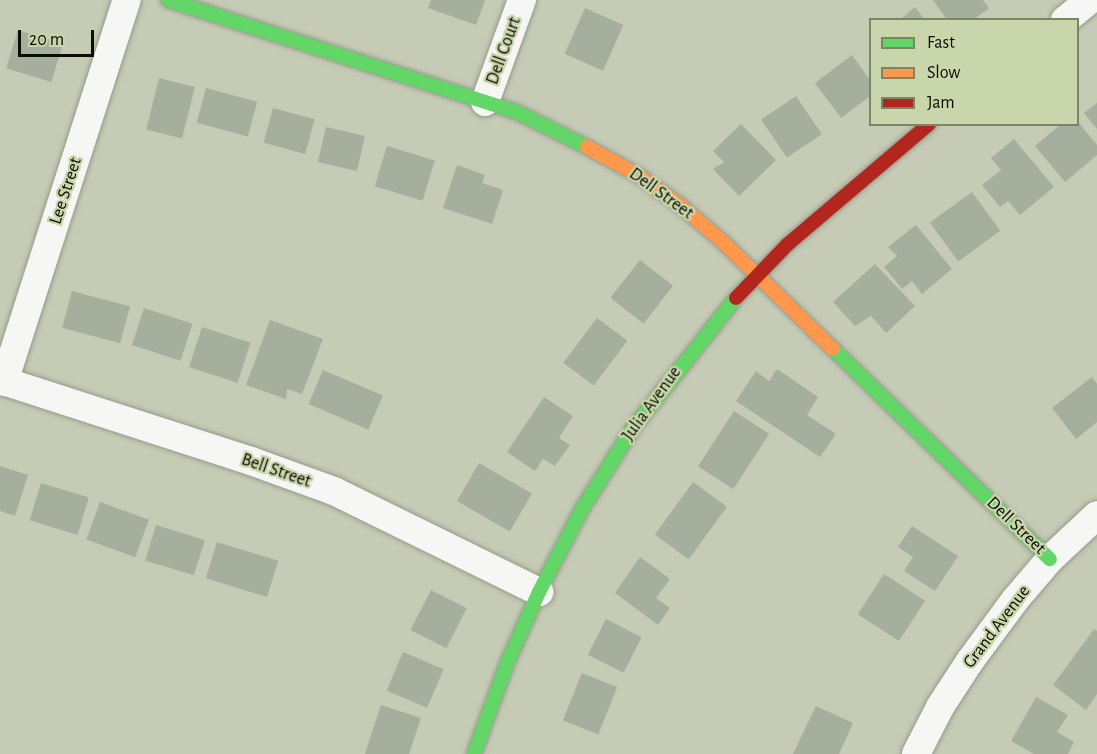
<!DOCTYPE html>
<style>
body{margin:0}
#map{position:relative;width:1097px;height:754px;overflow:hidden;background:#c5cbb5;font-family:"Alegreya Sans",sans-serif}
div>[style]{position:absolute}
.building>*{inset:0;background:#a6ae9d;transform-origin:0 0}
.roads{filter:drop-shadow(0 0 2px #969b8a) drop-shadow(0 0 2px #969b8a)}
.street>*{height:28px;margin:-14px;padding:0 14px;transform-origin:14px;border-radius:14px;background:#f6f7f4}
.fast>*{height:14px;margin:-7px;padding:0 7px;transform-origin:7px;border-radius:7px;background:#63d668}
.slow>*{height:14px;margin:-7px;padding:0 7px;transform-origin:7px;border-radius:7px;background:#ff974d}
.jam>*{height:14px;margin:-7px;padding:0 7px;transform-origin:7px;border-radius:7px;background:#b3261e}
span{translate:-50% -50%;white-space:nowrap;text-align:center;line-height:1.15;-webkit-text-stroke:4.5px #c9d5ab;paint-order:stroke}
.street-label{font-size:18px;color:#0b0e02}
.legend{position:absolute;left:869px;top:18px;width:210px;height:108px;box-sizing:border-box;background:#c9d5ab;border:2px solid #7d8567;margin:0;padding:8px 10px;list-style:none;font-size:18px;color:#0b0e02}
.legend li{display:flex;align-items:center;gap:12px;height:30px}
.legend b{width:30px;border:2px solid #7d8567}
.scale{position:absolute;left:18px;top:30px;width:76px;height:27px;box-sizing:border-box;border:3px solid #0b0e02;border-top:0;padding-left:8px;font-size:18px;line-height:21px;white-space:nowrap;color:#0b0e02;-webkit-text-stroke:4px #c9d5ab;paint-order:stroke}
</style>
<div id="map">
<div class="building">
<div style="clip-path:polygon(431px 0,485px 0,476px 25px,428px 8px)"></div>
<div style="clip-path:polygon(933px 0,983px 0,989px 8px,973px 20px,947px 20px)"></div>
<div style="clip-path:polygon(915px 7px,925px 20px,900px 20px)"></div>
<div style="left:585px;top:8px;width:42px;height:50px;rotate:24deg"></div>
<div style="left:18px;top:30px;width:47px;height:40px;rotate:17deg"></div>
<div style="clip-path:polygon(852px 55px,870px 80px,870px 96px,841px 118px,815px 83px)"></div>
<div style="left:159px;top:78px;width:37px;height:53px;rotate:14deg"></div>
<div style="left:206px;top:88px;width:53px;height:36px;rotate:15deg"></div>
<div style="left:796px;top:96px;width:46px;height:42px;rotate:56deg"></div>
<div style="clip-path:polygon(1097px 103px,1097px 129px,1084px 113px)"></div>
<div style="left:273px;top:108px;width:43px;height:36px;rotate:15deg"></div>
<div style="clip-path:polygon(1078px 122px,1097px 145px,1097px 155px,1065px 182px,1035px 146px,1061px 124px,1078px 124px)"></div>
<div style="clip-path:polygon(741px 124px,776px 160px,739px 196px,713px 169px,724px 162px,713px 151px)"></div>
<div style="left:326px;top:127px;width:40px;height:36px;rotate:13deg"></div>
<div style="clip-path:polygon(1014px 139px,1054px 187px,1020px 215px,1008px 201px,1000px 207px,982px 185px,1001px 170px,991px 158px)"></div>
<div style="left:387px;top:146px;width:50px;height:42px;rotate:17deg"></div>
<div style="clip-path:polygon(457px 165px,485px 175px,482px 183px,503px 190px,492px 224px,443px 208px)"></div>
<div style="left:972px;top:192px;width:48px;height:52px;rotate:54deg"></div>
<div style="clip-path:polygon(916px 225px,952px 269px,922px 294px,912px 281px,902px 289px,884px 267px,897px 256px,888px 247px)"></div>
<div style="left:640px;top:260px;width:42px;height:48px;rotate:38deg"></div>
<div style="clip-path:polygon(875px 264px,915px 306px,886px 333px,871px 316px,855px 326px,833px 302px)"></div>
<div style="left:72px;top:291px;width:60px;height:38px;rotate:15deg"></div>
<div style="left:144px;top:308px;width:51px;height:39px;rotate:18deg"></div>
<div style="left:597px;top:318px;width:38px;height:56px;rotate:37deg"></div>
<div style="clip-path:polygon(270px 320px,323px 339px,302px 394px,287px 389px,286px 399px,246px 385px)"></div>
<div style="left:202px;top:327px;width:51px;height:42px;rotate:18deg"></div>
<div style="clip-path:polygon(777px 369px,818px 397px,807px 415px,836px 434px,820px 457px,736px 401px,756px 371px,769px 381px)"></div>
<div style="left:323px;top:370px;width:65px;height:37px;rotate:23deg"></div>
<div style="clip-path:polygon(1092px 377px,1097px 384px,1097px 422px,1076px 439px,1052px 408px)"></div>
<div style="clip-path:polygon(544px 397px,573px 416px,559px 438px,570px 445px,555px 466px,543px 459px,535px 471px,507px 452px)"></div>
<div style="left:734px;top:411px;width:42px;height:66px;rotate:33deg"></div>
<div style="left:479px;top:463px;width:61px;height:44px;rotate:30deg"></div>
<div style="clip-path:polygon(0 466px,28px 475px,15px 516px,0 511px)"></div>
<div style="left:693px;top:482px;width:42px;height:65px;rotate:36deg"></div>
<div style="left:41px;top:483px;width:50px;height:39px;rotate:17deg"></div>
<div style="left:100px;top:502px;width:52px;height:40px;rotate:20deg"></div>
<div style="left:156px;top:525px;width:51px;height:37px;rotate:17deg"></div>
<div style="clip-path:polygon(912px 526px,958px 556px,935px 591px,904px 571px,913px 557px,898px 547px)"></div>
<div style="left:217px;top:542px;width:64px;height:38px;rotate:17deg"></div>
<div style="clip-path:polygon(640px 557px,670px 579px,656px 598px,670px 608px,658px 625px,615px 593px)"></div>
<div style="left:884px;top:574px;width:49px;height:48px;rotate:33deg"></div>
<div style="left:431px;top:590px;width:40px;height:45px;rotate:27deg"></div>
<div style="left:606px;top:619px;width:40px;height:40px;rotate:27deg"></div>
<div style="clip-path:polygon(1094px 629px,1097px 631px,1097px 694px,1086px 710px,1053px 685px)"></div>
<div style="left:403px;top:652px;width:44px;height:42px;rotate:23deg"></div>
<div style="left:582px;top:673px;width:38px;height:51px;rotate:22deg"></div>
<div style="clip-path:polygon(1036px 697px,1068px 715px,1057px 732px,1074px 742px,1068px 754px,1034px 754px,1011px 741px)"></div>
<div style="clip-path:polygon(381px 705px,421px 718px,409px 754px,365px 754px)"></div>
<div style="clip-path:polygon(816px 706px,853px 723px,839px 754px,793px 754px)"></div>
</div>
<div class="roads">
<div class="street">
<div style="left:1065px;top:20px;width:32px;rotate:-39deg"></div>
<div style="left:485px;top:102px;width:109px;rotate:-70.1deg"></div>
<div style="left:0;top:380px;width:264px;rotate:17.9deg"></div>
<div style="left:251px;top:461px;width:88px;rotate:19.9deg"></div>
<div style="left:334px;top:491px;width:229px;rotate:26.2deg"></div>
<div style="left:4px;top:382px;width:401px;rotate:-72.2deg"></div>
<div style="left:916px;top:754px;width:53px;rotate:-62.9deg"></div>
<div style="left:940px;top:707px;width:55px;rotate:-56.9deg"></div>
<div style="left:970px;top:661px;width:76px;rotate:-53.6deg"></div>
<div style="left:1015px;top:600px;width:54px;rotate:-49.5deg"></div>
<div style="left:1050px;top:559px;width:64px;rotate:-43.1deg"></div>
</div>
<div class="fast">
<div style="left:168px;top:0;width:369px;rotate:17.8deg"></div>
<div style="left:519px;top:113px;width:76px;rotate:26.6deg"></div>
<div style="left:833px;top:349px;width:302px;rotate:44.1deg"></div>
<div style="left:474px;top:754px;width:99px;rotate:-69.9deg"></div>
<div style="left:508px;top:661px;width:76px;rotate:-65.8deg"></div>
<div style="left:539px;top:592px;width:93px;rotate:-62.6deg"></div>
<div style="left:582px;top:509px;width:96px;rotate:-57.8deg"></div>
<div style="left:633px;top:428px;width:166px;rotate:-51.6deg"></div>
</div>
<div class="slow">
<div style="left:587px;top:147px;width:58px;rotate:28.8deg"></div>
<div style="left:638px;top:175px;width:53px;rotate:35.8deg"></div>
<div style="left:681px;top:206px;width:55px;rotate:40.6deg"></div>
<div style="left:723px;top:242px;width:153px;rotate:44.2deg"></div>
</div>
<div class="jam">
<div style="left:736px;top:298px;width:75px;rotate:-46.1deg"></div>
<div style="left:788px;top:244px;width:185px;rotate:-40.4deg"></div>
</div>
</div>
<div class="street-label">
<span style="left:504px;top:51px;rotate:-70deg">Dell Court</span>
<span style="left:66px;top:191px;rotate:-72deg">Lee Street</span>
<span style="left:661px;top:194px;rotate:36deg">Dell Street</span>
<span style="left:652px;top:404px;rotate:-54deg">Julia Avenue</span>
<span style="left:276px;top:471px;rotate:19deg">Bell Street</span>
<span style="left:1016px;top:526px;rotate:44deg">Dell Street</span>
<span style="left:997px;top:627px;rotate:-53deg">Grand Avenue</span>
</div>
<ul class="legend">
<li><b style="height:8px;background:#63d668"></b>Fast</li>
<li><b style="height:8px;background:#ff974d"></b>Slow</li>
<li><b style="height:8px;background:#b3261e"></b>Jam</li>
</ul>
<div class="scale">20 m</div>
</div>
